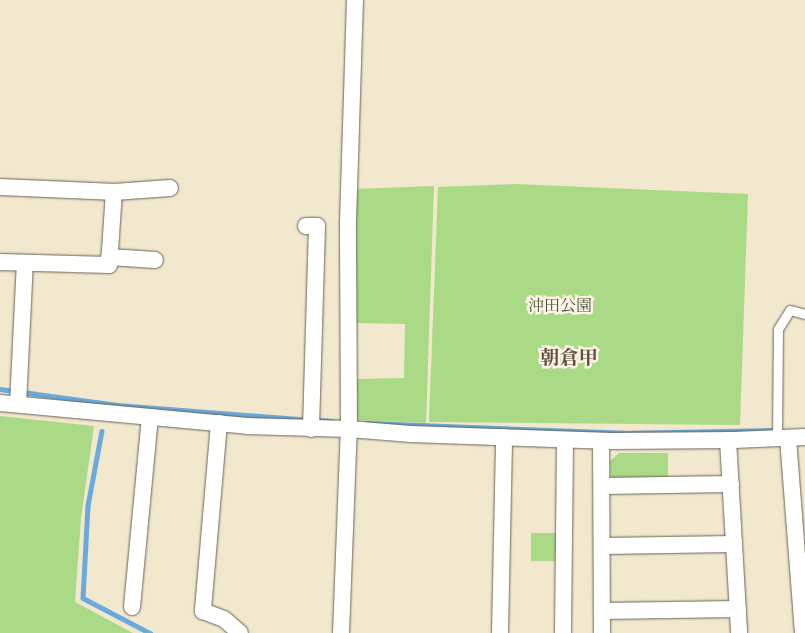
<!DOCTYPE html>
<meta charset="utf-8">
<style>
body{margin:0}
#map{position:relative;width:805px;height:633px;overflow:hidden;background:#f2e8cd;font-family:Cardo,"Noto Serif JP",serif}
div>[style]{position:absolute}
.green>*{inset:0;background:#abda87;transform-origin:0 0}
.stream>*{height:4.5px;margin:-2.25px;padding:0 2.25px;transform-origin:2.25px;border-radius:2.25px;background:#6aaadd}
.roads{filter:drop-shadow(0 0 1px #67635a) drop-shadow(0 0 1px #67635a)}
.lane>*{height:9px;margin:-4.5px;padding:0 4.5px;transform-origin:4.5px;border-radius:4.5px;background:#fff}
.street>*{height:16px;margin:-8px;padding:0 8px;transform-origin:8px;border-radius:8px;background:#fff}
span{translate:-50% -50%;white-space:nowrap;text-align:center;line-height:1.15;-webkit-text-stroke:5px #fcf5e5;paint-order:stroke}
.park-label{font-size:16px;color:#47553c}
.quarter-label{font-size:19px;color:#614e3e;font-weight:700}
</style>
<div id="map">
<div class="green">
<div style="clip-path:polygon(515px 184px,748px 194px,740px 425px,429px 422px,438px 187px)"></div>
<div style="clip-path:polygon(434px 186px,426px 423px,357px 420px,356px 379px,404px 378px,405px 324px,355px 323px,354px 189px)"></div>
<div style="clip-path:polygon(0 416px,94px 426px,81px 518px,75px 602px,133px 633px,0 633px)"></div>
<div style="clip-path:polygon(619px 453px,668px 453px,668px 481px,611px 482px,610px 461px)"></div>
<div style="left:559px;top:533px;width:28px;height:28px;rotate:90deg"></div>
</div>
<div class="stream">
<div style="left:0;top:389px;width:118px;rotate:7.8deg"></div>
<div style="left:117px;top:405px;width:185px;rotate:4.4deg"></div>
<div style="left:317px;top:420px;width:16px;rotate:4deg"></div>
<div style="left:367px;top:423px;width:256px;rotate:2.2deg"></div>
<div style="left:623px;top:433px;width:151px;rotate:-1.1deg"></div>
<div style="left:102px;top:431px;width:76px;rotate:100.6deg"></div>
<div style="left:88px;top:506px;width:92px;rotate:93.1deg"></div>
<div style="left:83px;top:598px;width:76px;rotate:27.6deg"></div>
</div>
<div class="roads">
<div class="lane">
<div style="left:777px;top:438px;width:109px;rotate:-89.5deg"></div>
<div style="left:778px;top:329px;width:22px;rotate:-58deg"></div>
<div style="left:790px;top:310px;width:16px;rotate:15deg"></div>
</div>
<div class="street">
<div style="left:0;top:187px;width:114px;rotate:2.5deg"></div>
<div style="left:306px;top:226px;width:11px"></div>
<div style="left:317px;top:226px;width:203px;rotate:91.7deg"></div>
<div style="left:109px;top:257px;width:46px;rotate:3.7deg"></div>
<div style="left:0;top:262px;width:109px;rotate:1.6deg"></div>
<div style="left:109px;top:265px;width:73px;rotate:-86.1deg"></div>
<div style="left:114px;top:192px;width:56px;rotate:-4.1deg"></div>
<div style="left:0;top:403px;width:248px;rotate:5.3deg"></div>
<div style="left:247px;top:426px;width:102px;rotate:1.7deg"></div>
<div style="left:349px;top:429px;width:62px;rotate:4.6deg"></div>
<div style="left:411px;top:434px;width:201px;rotate:2deg"></div>
<div style="left:612px;top:441px;width:122px;rotate:-0.5deg"></div>
<div style="left:734px;top:440px;width:71px;rotate:-2.4deg"></div>
<div style="left:18px;top:404px;width:141px;rotate:-87.2deg"></div>
<div style="left:219px;top:423px;width:189px;rotate:94.9deg"></div>
<div style="left:203px;top:611px;width:22px;rotate:21deg"></div>
<div style="left:224px;top:619px;width:21px;rotate:41deg"></div>
<div style="left:788px;top:438px;width:196px;rotate:85.6deg"></div>
<div style="left:728px;top:440px;width:193px;rotate:86.7deg"></div>
<div style="left:601px;top:441px;width:192px;rotate:89.7deg"></div>
<div style="left:602px;top:486px;width:129px;rotate:-0.9deg"></div>
<div style="left:603px;top:546px;width:131px;rotate:-0.9deg"></div>
<div style="left:132px;top:607px;width:191px;rotate:-84.6deg"></div>
<div style="left:603px;top:611px;width:135px;rotate:-0.8deg"></div>
<div style="left:341px;top:633px;width:204px;rotate:-87.8deg"></div>
<div style="left:349px;top:429px;width:207px;rotate:-90.3deg"></div>
<div style="left:348px;top:222px;width:222px;rotate:-88.2deg"></div>
<div style="left:500px;top:633px;width:196px;rotate:-88.8deg"></div>
<div style="left:563px;top:633px;width:193px;rotate:-89.4deg"></div>
</div>
</div>
<div class="park-label">
<span style="left:560px;top:306px">沖田公園</span>
</div>
<div class="quarter-label">
<span style="left:569px;top:359px">朝倉甲</span>
</div>
</div>
